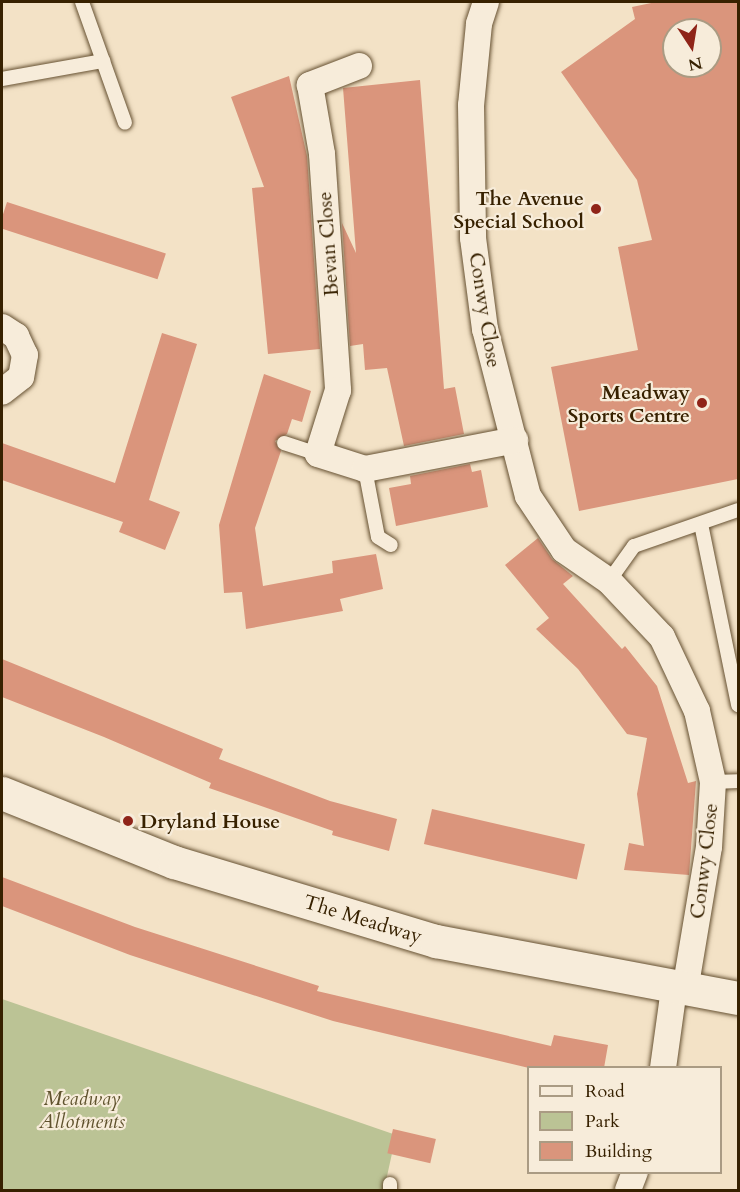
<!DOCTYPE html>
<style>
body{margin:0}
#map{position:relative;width:740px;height:1192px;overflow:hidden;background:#f3e2c6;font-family:Cardo,serif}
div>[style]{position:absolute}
.green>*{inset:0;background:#bbc395}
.building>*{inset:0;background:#da957c;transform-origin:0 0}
.roads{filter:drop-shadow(0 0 2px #665132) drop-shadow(0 0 2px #665132)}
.lane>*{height:14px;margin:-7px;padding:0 7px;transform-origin:7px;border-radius:7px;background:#f7ecda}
.street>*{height:26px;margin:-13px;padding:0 13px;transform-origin:13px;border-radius:13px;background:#f7ecda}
.secondary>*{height:33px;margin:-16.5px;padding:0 16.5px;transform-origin:16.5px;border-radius:16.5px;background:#f7ecda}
.dots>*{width:16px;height:16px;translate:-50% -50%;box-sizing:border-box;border:3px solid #f7ecda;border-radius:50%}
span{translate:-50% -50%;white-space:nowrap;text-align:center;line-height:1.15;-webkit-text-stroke:4.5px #f7ecda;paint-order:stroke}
.poi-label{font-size:20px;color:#372100;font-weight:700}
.right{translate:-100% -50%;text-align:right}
.left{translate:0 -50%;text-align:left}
.street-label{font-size:20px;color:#372100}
.park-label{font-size:20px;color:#5f522d;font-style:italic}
.frame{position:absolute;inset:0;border:3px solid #372100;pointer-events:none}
.legend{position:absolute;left:527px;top:1066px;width:195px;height:108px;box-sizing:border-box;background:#f7ecda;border:2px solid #aa9b83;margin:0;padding:8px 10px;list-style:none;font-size:18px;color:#372100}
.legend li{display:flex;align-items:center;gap:12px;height:30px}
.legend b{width:30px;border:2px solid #aa9b83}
.north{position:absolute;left:662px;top:18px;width:60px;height:60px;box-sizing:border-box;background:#f7ecda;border:2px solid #aa9b83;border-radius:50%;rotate:168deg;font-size:16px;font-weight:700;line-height:24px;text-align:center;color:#372100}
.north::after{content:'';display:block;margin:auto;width:21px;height:27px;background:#8f2418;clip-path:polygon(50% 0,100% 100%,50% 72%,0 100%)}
</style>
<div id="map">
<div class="green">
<div style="clip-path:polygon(2px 999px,396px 1135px,384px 1190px,2px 1190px)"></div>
</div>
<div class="building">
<div style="clip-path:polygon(evenodd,656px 2px,738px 2px,738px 479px,579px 511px,551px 367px,638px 350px,618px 247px,652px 240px,637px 180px,561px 72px,635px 19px,632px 7px,656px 2px,674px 30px,710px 30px,710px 66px,674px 66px,674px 30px)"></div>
<div style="clip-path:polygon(289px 76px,307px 156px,320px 349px,268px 354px,252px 188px,264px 187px,231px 97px)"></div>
<div style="clip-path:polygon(420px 80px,444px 389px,455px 387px,464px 434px,404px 446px,387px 368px,365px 370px,363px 344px,350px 346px,342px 223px,356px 253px,343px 88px)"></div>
<div style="left:7px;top:202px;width:167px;height:27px;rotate:18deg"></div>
<div style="clip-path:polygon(162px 333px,197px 344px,149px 500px,180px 512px,165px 550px,119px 532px,123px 522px,2px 480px,2px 443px,115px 483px)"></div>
<div style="clip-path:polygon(264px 374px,311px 391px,302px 422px,292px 419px,287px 434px,275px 441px,281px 451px,255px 528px,263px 586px,333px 573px,332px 561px,376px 554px,383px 589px,340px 599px,343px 611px,246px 629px,242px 592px,224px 593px,219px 525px)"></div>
<div style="clip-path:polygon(470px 464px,472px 472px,481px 470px,488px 507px,396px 526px,389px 488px,411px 484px,410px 476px)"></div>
<div style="clip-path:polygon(538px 538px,552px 559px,573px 576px,563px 584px,622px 649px,625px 646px,657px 686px,688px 783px,696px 781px,689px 875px,624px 870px,629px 843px,644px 846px,637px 794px,647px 738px,627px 734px,578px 669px,536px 629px,549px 618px,505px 565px)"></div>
<div style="clip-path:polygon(2px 659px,223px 749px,219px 759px,330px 801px,397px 819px,389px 851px,332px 835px,333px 831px,209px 788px,211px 783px,104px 737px,2px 697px)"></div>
<div style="left:432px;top:809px;width:157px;height:36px;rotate:13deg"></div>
<div style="clip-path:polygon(2px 877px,135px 927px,319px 986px,317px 991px,551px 1046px,554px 1035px,608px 1045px,604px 1068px,529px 1068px,333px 1021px,130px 955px,2px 906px)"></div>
<div style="left:393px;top:1129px;width:44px;height:25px;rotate:13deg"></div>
</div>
<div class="roads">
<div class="lane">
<div style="left:82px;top:2px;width:128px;rotate:70.4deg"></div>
<div style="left:2px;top:79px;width:103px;rotate:-10.1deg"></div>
<div style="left:284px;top:443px;width:36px;rotate:18deg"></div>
<div style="left:365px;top:469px;width:69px;rotate:79.2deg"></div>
<div style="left:378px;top:537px;width:15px;rotate:32deg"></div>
<div style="left:701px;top:524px;width:185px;rotate:78.4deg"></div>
<div style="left:609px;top:581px;width:43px;rotate:-54.5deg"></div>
<div style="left:634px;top:546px;width:110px;rotate:-19.1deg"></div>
<div style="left:713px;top:782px;width:25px;rotate:-2deg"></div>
<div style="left:390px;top:1184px;width:6px;rotate:90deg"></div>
</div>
<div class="street">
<div style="left:486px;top:2px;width:23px;rotate:108deg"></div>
<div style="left:479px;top:24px;width:81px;rotate:95.6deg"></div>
<div style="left:471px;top:105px;width:133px;rotate:89.1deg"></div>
<div style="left:473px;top:238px;width:92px;rotate:82.5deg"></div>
<div style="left:485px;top:329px;width:172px;rotate:75.6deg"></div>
<div style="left:528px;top:496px;width:65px;rotate:56.3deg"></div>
<div style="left:564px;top:550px;width:55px;rotate:34.6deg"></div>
<div style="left:609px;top:581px;width:77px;rotate:46.6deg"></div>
<div style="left:662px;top:637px;width:82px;rotate:64.7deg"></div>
<div style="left:697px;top:711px;width:73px;rotate:77.3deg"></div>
<div style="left:713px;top:782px;width:65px;rotate:93.5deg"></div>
<div style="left:709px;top:847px;width:146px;rotate:99.5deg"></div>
<div style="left:359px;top:66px;width:53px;rotate:158.8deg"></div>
<div style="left:310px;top:85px;width:70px;rotate:80.1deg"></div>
<div style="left:322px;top:154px;width:237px;rotate:86.1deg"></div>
<div style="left:338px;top:390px;width:67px;rotate:107.4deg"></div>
<div style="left:318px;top:454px;width:49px;rotate:17.7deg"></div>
<div style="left:365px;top:469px;width:153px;rotate:-10.9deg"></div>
<div style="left:2px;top:327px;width:17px;rotate:33deg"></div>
<div style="left:16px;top:336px;width:21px;rotate:65deg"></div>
<div style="left:25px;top:355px;width:22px;rotate:100deg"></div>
<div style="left:21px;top:377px;width:24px;rotate:142deg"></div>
<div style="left:663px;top:1068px;width:80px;rotate:-82.1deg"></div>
<div style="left:628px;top:1190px;width:19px;rotate:-69deg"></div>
</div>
<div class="secondary">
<div style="left:2px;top:793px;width:185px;rotate:21.9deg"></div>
<div style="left:174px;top:862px;width:274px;rotate:16.8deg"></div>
<div style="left:436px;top:941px;width:307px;rotate:10.7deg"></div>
</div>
</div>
<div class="dots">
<div style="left:596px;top:209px;background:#8f2418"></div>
<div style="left:702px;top:403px;background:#8f2418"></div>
<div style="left:128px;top:821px;background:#8f2418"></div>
</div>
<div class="poi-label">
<span class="right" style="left:584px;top:210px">The Avenue<br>Special School</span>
<span class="right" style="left:690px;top:404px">Meadway<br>Sports Centre</span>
<span class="left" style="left:140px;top:821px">Dryland House</span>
</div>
<div class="street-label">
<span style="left:328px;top:244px;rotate:-94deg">Bevan Close</span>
<span style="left:485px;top:310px;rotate:81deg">Conwy Close</span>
<span style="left:704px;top:861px;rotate:-83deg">Conwy Close</span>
<span style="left:363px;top:919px;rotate:17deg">The Meadway</span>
</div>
<div class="park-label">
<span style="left:82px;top:1110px">Meadway<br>Allotments</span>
</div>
<div class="frame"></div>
<ul class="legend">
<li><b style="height:8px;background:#f7ecda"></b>Road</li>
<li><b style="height:16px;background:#bbc395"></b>Park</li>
<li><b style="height:16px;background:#da957c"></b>Building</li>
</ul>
<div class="north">N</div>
</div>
